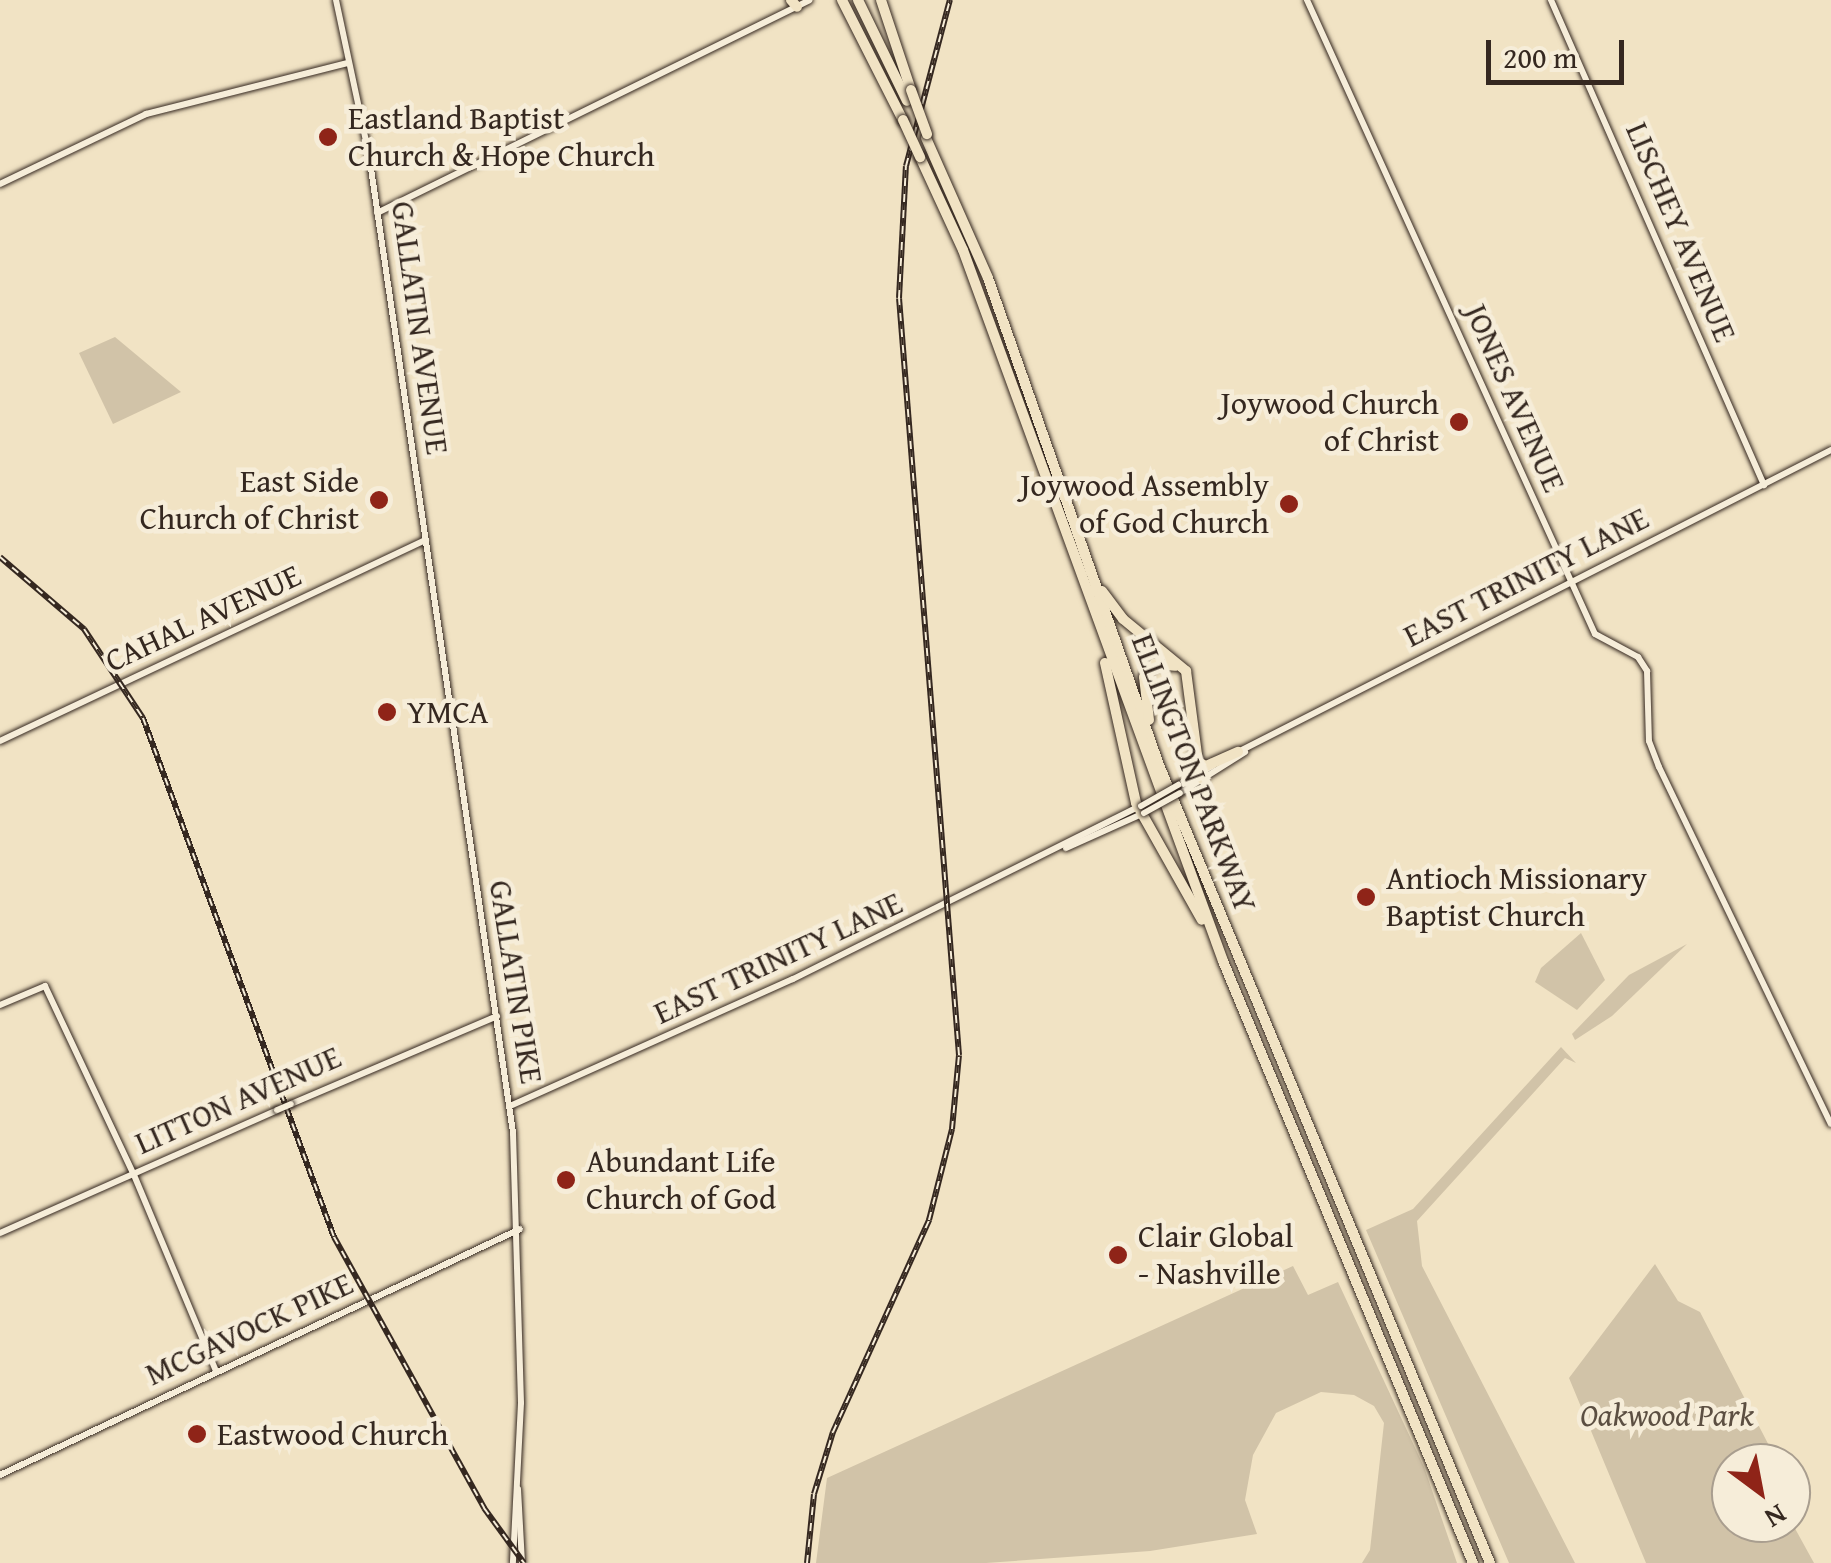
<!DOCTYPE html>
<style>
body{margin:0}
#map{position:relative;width:1831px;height:1563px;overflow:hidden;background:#f1e3c4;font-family:"Gentium Book Plus",serif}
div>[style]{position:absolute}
.green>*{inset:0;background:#d1c3a8}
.roads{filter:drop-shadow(0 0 2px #352820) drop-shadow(0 0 2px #352820)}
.secondary>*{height:6px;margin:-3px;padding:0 3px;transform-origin:3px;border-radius:3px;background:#f6edd9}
.highway>*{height:10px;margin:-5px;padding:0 5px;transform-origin:5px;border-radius:5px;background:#f1e3c4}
.rail>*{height:6px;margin-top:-3px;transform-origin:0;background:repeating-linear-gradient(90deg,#f6edd9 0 8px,#352820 0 16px);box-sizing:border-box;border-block:2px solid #352820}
.bridges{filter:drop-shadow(0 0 2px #352820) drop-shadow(0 0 2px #352820)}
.secondary-bridge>*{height:6px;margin:-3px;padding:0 3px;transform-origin:3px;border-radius:3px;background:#f6edd9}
.highway-bridge>*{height:10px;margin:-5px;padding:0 5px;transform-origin:5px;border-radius:5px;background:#f1e3c4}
.dots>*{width:28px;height:28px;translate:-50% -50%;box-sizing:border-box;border:5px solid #f6edd9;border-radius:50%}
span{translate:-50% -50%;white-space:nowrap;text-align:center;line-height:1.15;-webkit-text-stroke:9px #f6edd9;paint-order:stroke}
.poi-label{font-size:32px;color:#352820}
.left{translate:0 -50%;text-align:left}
.right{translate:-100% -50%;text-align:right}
.street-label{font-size:32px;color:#352820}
.park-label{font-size:32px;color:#5c4f42;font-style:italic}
.north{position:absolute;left:1711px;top:1443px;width:100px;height:100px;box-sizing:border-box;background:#f6edd9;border:2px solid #a99e8f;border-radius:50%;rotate:148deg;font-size:28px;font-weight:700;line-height:40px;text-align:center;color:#352820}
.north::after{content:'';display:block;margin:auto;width:35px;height:45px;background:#8f2418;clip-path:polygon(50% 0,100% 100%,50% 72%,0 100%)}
.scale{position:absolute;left:1486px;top:40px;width:138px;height:45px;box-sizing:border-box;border:5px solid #352820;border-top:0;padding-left:12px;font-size:30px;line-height:35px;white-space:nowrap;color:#352820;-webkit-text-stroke:8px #f6edd9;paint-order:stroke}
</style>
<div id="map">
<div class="green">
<div style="clip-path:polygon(115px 337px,181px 392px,113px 424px,79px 353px)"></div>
<div style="clip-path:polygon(1581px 933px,1605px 980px,1577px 1010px,1535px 982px,1541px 968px)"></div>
<div style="clip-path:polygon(1687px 944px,1612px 1016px,1575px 1040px,1572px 1034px,1629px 975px)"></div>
<div style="clip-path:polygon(1561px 1047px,1576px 1063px,1565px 1058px,1417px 1221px,1422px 1266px,1575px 1563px,1509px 1563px,1366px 1230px,1413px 1209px)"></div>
<div style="clip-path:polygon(1655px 1264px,1678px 1301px,1700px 1312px,1778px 1463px,1731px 1463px,1731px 1523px,1791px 1523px,1791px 1489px,1805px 1516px,1792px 1523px,1814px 1563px,1646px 1563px,1569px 1378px)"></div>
<div style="clip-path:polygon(1293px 1266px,1308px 1295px,1338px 1282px,1424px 1467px,1457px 1563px,1362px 1563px,1370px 1550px,1384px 1423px,1374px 1406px,1354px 1395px,1321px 1392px,1276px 1413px,1253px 1455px,1245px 1500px,1257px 1534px,1150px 1551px,986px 1563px,816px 1563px,827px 1478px)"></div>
</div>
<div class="roads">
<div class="secondary">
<div style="left:336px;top:0;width:158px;rotate:78deg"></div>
<div style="left:369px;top:155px;width:989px;rotate:81.62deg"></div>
<div style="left:513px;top:1133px;width:270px;rotate:88.3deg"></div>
<div style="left:521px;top:1403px;width:160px;rotate:92.9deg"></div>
<div style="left:1307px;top:0;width:696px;rotate:65.57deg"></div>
<div style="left:1595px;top:634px;width:49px;rotate:28.1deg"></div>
<div style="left:1638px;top:657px;width:17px;rotate:57deg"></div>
<div style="left:1647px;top:671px;width:70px;rotate:88.4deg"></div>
<div style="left:1649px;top:741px;width:28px;rotate:69deg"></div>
<div style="left:1659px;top:767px;width:396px;rotate:64.3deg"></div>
<div style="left:1551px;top:0;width:530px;rotate:66.29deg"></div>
<div style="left:0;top:184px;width:162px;rotate:-25.6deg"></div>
<div style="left:146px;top:114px;width:208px;rotate:-14.2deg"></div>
<div style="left:377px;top:213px;width:482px;rotate:-26.2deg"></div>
<div style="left:0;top:741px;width:471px;rotate:-25.3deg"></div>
<div style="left:1236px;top:753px;width:668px;rotate:-26.99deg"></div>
<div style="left:1178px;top:785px;width:39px;rotate:-29deg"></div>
<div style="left:1180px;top:793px;width:77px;rotate:-32.2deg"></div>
<div style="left:1066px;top:848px;width:85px;rotate:-24.2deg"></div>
<div style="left:0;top:1005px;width:49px;rotate:-22.9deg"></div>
<div style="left:45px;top:986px;width:209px;rotate:64.8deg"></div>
<div style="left:134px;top:1175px;width:212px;rotate:67.3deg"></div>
<div style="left:291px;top:1104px;width:224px;rotate:-23.1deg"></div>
<div style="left:510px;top:1106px;width:310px;rotate:-24.2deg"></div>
<div style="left:793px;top:979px;width:388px;rotate:-26.5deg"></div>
<div style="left:0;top:1233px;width:303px;rotate:-23.9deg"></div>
<div style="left:0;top:1475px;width:575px;rotate:-25.32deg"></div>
<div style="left:518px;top:1489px;width:74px;rotate:86.9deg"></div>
</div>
<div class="highway">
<div style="left:791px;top:0;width:9px;rotate:49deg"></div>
<div style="left:842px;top:0;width:135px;rotate:63.1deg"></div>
<div style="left:858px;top:0;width:112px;rotate:64.1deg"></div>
<div style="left:881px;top:0;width:95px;rotate:71.6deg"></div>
<div style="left:926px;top:138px;width:153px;rotate:66.1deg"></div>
<div style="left:988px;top:278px;width:516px;rotate:70.65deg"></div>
<div style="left:1159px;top:765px;width:864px;rotate:67.47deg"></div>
<div style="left:920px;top:157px;width:102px;rotate:65.2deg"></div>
<div style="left:963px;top:250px;width:757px;rotate:69.91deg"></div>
<div style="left:1223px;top:961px;width:652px;rotate:67.45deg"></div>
<div style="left:1102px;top:591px;width:35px;rotate:53deg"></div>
<div style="left:1123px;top:619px;width:82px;rotate:39.5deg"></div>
<div style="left:1186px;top:671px;width:92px;rotate:82.5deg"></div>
<div style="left:1198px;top:762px;width:9px;rotate:27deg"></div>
<div style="left:1206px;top:766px;width:35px;rotate:-24deg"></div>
<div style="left:1105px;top:663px;width:143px;rotate:77.5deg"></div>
<div style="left:1136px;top:803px;width:134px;rotate:60.6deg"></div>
<div style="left:1149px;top:720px;width:43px;rotate:-96.6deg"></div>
<div style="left:1144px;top:677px;width:16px;rotate:-52deg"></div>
<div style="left:1154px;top:664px;width:21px;rotate:5deg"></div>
<div style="left:1191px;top:759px;width:24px;rotate:60deg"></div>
</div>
</div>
<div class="rail">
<div style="left:0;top:557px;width:111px;rotate:40.6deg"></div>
<div style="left:84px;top:629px;width:107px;rotate:56.5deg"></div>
<div style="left:143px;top:718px;width:553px;rotate:69.8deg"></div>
<div style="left:334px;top:1237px;width:310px;rotate:61deg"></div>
<div style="left:484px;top:1508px;width:68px;rotate:54deg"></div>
<div style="left:807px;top:1563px;width:69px;rotate:-84.2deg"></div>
<div style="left:814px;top:1494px;width:65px;rotate:-73deg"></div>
<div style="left:833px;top:1432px;width:233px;rotate:-65.6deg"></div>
<div style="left:929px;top:1220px;width:94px;rotate:-75.8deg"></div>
<div style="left:952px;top:1129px;width:74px;rotate:-84.6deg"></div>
<div style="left:959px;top:1055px;width:759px;rotate:-94.53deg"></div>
<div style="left:899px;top:298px;width:132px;rotate:-87deg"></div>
<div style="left:906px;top:166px;width:172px;rotate:-75.2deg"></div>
</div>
<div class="bridges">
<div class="secondary-bridge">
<div style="left:1141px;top:806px;width:43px;rotate:-29.6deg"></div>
<div style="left:1144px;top:813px;width:41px;rotate:-29.1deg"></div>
<div style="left:277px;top:1110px;width:15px;rotate:-23deg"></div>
</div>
<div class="highway-bridge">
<div style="left:911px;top:90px;width:47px;rotate:70deg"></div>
<div style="left:903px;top:120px;width:41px;rotate:65.3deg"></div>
</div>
</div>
<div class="dots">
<div style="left:328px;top:137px;background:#8f2418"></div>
<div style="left:1459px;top:422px;background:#8f2418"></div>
<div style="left:379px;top:500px;background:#8f2418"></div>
<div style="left:1289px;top:504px;background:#8f2418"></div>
<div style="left:387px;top:712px;background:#8f2418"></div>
<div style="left:1366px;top:897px;background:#8f2418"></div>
<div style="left:566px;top:1180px;background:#8f2418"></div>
<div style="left:1118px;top:1255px;background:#8f2418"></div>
<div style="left:197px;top:1434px;background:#8f2418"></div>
</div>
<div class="poi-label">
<span class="left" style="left:348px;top:137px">Eastland Baptist<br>Church &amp; Hope Church</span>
<span class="right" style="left:1439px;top:422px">Joywood Church<br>of Christ</span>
<span class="right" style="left:359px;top:500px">East Side<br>Church of Christ</span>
<span class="right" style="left:1269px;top:504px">Joywood Assembly<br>of God Church</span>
<span class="left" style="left:407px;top:712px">YMCA</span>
<span class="left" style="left:1386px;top:897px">Antioch Missionary<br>Baptist Church</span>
<span class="left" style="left:586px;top:1180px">Abundant Life<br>Church of God</span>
<span class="left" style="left:1138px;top:1255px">Clair Global<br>- Nashville</span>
<span class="left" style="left:217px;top:1434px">Eastwood Church</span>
</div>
<div class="street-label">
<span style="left:1681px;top:232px;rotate:67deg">LISCHEY AVENUE</span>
<span style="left:420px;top:328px;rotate:82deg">GALLATIN AVENUE</span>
<span style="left:1515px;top:398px;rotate:66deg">JONES AVENUE</span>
<span style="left:1526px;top:577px;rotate:-27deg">EAST TRINITY LANE</span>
<span style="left:203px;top:618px;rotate:-25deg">CAHAL AVENUE</span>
<span style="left:1194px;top:773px;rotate:69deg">ELLINGTON PARKWAY</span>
<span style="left:778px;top:958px;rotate:-25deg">EAST TRINITY LANE</span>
<span style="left:516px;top:982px;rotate:81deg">GALLATIN PIKE</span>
<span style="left:238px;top:1100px;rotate:-24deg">LITTON AVENUE</span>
<span style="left:249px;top:1329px;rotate:-25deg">MCGAVOCK PIKE</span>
</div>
<div class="park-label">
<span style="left:1667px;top:1415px">Oakwood Park</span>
</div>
<div class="north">N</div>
<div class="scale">200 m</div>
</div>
